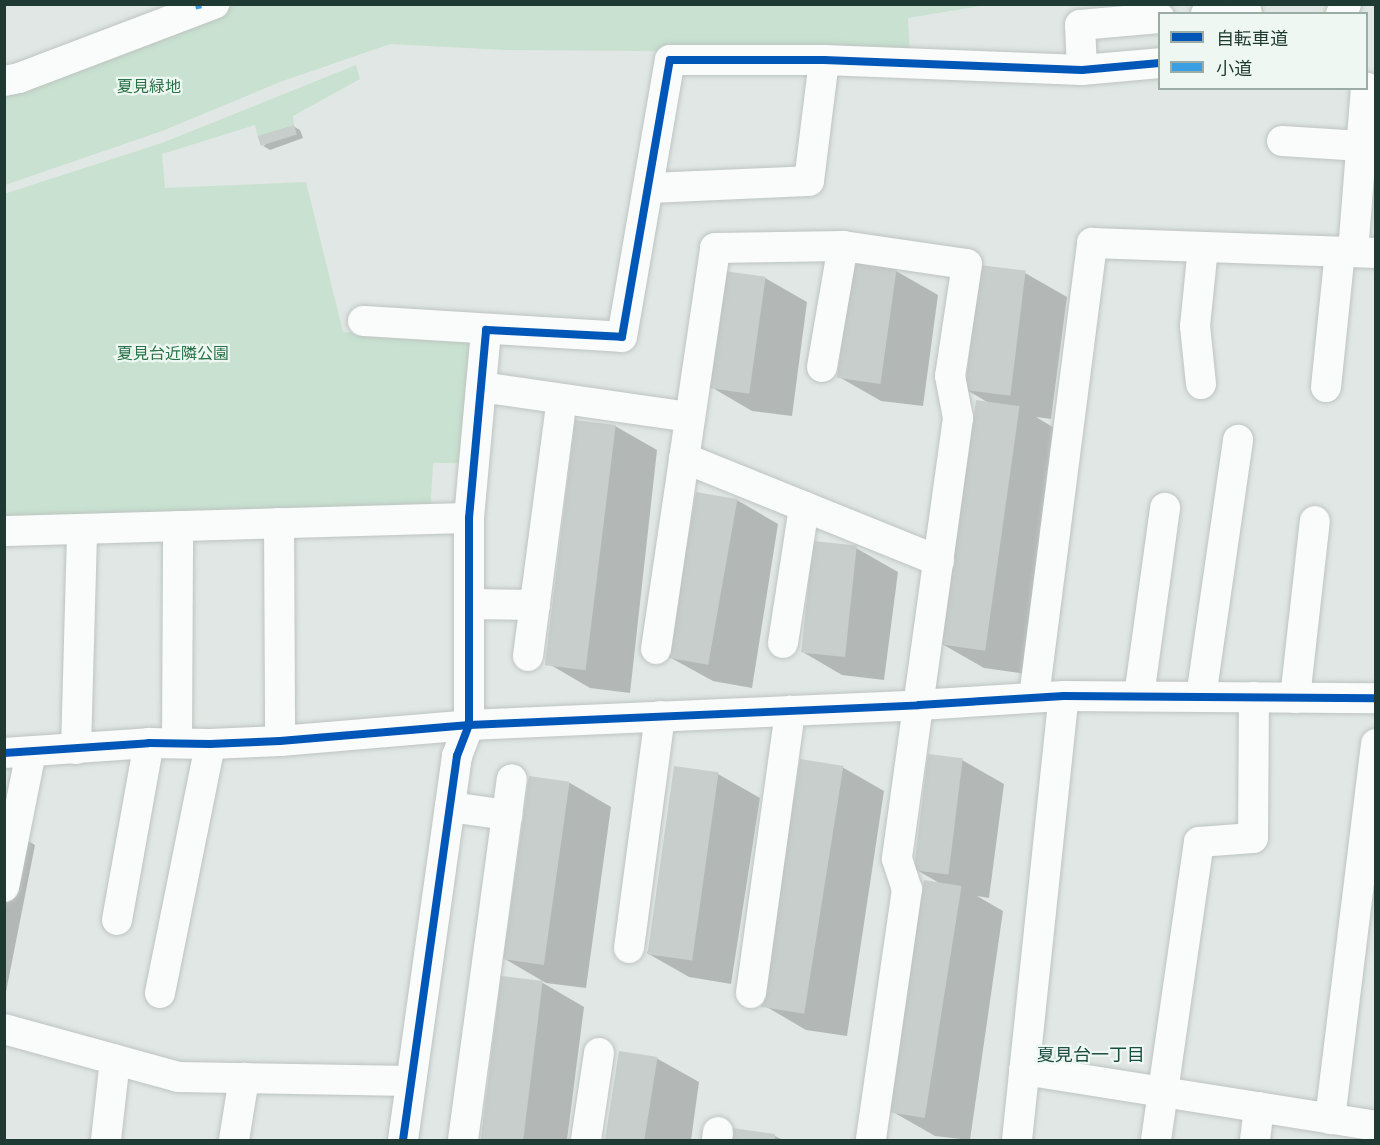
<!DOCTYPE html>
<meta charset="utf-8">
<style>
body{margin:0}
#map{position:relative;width:1380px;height:1145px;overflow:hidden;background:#e0e7e4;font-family:Lato,"Noto Sans JP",sans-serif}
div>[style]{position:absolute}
.green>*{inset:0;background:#c8e1d0}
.shadow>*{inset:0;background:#0003}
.building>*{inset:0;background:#c8cecc;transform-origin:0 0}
.roads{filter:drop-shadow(0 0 2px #bdc4c1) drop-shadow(0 0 2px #bdc4c1)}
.minor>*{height:30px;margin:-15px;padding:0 15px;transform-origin:15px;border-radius:15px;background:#fafbfb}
.quiet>*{height:6px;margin-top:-3px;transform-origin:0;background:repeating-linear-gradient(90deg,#3c9ee2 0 12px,transparent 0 18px)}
.cycleway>*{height:8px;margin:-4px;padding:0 4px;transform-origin:4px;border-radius:4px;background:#0057b8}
span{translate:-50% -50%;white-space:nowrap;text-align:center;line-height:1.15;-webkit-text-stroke:4.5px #eef7f2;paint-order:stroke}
.park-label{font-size:16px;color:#277246}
.neighbourhood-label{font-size:18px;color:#1a4c41}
.frame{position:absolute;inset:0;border:6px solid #1e3a33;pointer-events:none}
.legend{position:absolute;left:1158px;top:12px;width:210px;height:78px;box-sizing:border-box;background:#eef7f2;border:2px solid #9baba6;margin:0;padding:8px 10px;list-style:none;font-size:18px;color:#1e3a33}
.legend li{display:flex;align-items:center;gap:12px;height:30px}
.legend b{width:30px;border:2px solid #9baba6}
</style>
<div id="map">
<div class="green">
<div style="clip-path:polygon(238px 5px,986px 5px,908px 18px,910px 53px,506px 50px,390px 44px,280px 82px,162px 131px,5px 185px,5px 90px,199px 16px)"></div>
<div style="clip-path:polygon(356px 65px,360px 79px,293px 116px,294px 125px,258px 137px,255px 125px,162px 154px,165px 188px,306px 182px,343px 332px,474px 339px,464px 463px,433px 463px,430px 515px,5px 520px,4px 194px,162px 143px)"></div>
</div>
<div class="shadow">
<div style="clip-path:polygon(293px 126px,300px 130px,303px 138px,270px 150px,263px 146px)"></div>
<div style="clip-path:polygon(896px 271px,938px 295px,923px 406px,881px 401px,839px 377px)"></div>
<div style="clip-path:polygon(1025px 273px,1067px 297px,1051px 419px,1036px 417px,1061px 432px,1026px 674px,984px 668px,942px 644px,989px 403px,965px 389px)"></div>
<div style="clip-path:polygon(765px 278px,807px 302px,792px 416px,752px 411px,711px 387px)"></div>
<div style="clip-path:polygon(615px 426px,657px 450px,630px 693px,590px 688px,549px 664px)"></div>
<div style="clip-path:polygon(697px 494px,737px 500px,778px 524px,752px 688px,713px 681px,671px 658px)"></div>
<div style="clip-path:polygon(856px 548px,898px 572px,884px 680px,842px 675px,801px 651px)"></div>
<div style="clip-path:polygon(962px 760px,1004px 784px,989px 898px,977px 896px,1003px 911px,970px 1140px,935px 1136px,893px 1112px,941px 884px,915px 869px)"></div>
<div style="clip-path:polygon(842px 767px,884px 791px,847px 1036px,806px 1030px,765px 1006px)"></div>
<div style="clip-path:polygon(718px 774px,760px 798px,731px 984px,689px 977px,647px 953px)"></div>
<div style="clip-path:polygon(530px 778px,570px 783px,611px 807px,586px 988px,546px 983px,505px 959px)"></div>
<div style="clip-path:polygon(4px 827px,35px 845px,4px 1002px)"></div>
<div style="clip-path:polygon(502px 977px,543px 983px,584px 1007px,567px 1140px,481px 1140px)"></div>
<div style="clip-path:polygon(620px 1053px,658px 1059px,699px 1082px,691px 1140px,608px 1140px)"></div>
<div style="clip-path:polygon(733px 1130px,775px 1136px,783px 1140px,731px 1140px)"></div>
</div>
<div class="building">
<div style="left:294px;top:125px;width:10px;height:38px;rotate:73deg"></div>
<div style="left:853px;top:263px;width:44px;height:116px;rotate:8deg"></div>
<div style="left:980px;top:265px;width:46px;height:126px;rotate:7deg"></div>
<div style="left:724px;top:271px;width:42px;height:118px;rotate:8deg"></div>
<div style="left:976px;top:400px;width:44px;height:247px;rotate:8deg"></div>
<div style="left:575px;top:420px;width:41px;height:247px;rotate:7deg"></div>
<div style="left:696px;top:492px;width:42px;height:168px;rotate:10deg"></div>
<div style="left:813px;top:541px;width:44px;height:112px;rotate:6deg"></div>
<div style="left:928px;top:754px;width:35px;height:117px;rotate:7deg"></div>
<div style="left:800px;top:759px;width:44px;height:251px;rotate:9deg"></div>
<div style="left:674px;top:766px;width:45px;height:190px;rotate:8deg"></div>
<div style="left:529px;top:776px;width:41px;height:185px;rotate:8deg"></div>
<div style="left:924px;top:880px;width:38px;height:235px;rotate:9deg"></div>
<div style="left:501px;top:976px;width:42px;height:165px;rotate:7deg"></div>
<div style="left:619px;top:1051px;width:39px;height:90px;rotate:9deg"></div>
<div style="clip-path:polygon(732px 1128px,775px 1134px,775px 1140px,730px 1140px)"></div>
</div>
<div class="roads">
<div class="minor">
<div style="left:1206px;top:14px;width:40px;rotate:-5.7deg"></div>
<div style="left:1246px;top:10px;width:4px;rotate:76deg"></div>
<div style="left:1341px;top:14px;width:11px;rotate:-63deg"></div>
<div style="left:1082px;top:70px;width:45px;rotate:-92.5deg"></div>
<div style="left:1080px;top:25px;width:80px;rotate:-5deg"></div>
<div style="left:4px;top:81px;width:15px;rotate:-11deg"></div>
<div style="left:19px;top:78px;width:209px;rotate:-20.8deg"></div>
<div style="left:1282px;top:141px;width:80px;rotate:3.6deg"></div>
<div style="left:649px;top:188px;width:160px;rotate:-2.5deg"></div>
<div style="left:809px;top:181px;width:122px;rotate:-82.9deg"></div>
<div style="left:1353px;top:252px;width:165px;rotate:-85.5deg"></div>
<div style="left:363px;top:321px;width:259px;rotate:3.5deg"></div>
<div style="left:622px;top:337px;width:281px;rotate:-80.2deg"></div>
<div style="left:670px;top:60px;width:154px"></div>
<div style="left:824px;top:60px;width:258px;rotate:2.2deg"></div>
<div style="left:1082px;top:70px;width:78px;rotate:-5.1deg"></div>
<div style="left:822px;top:367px;width:123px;rotate:-80.2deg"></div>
<div style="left:1201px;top:384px;width:58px;rotate:-95.9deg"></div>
<div style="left:1195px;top:326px;width:79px;rotate:-84.2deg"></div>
<div style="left:481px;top:387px;width:211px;rotate:8.2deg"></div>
<div style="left:1326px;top:387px;width:136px;rotate:-84.1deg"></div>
<div style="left:684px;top:458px;width:275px;rotate:22deg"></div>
<div style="left:279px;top:523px;width:218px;rotate:89.7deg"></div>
<div style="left:4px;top:531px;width:465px;rotate:-1.6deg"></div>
<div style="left:469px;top:604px;width:66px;rotate:0.9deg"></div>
<div style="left:783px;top:643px;width:138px;rotate:-81.2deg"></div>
<div style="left:656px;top:649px;width:405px;rotate:-81.6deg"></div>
<div style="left:715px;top:248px;width:128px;rotate:-0.9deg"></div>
<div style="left:843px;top:246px;width:125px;rotate:8.3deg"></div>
<div style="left:967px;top:264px;width:113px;rotate:98.6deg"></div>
<div style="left:950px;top:376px;width:43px;rotate:79.2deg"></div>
<div style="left:958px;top:418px;width:445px;rotate:97.9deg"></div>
<div style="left:897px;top:859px;width:32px;rotate:72deg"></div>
<div style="left:907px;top:889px;width:254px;rotate:98.2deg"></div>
<div style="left:528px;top:656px;width:259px;rotate:-82.5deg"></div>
<div style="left:1139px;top:696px;width:190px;rotate:-82.1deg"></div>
<div style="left:1034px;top:697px;width:458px;rotate:-82.7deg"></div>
<div style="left:1092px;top:243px;width:284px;rotate:2deg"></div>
<div style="left:1201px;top:697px;width:260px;rotate:-81.8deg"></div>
<div style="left:1295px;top:698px;width:178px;rotate:-83.6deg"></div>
<div style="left:177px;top:743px;width:217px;rotate:-89.7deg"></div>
<div style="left:76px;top:749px;width:220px;rotate:-88.4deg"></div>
<div style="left:4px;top:753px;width:145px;rotate:-3.9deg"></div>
<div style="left:149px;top:743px;width:61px;rotate:0.9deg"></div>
<div style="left:210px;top:744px;width:70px;rotate:-2.5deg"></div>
<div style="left:280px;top:741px;width:190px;rotate:-4.8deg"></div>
<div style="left:469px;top:725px;width:450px;rotate:-2.5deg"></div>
<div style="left:919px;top:705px;width:145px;rotate:-3.6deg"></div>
<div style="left:1064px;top:696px;width:312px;rotate:0.4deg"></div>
<div style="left:450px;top:807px;width:58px;rotate:8deg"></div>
<div style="left:4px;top:887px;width:138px;rotate:-78.7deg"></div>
<div style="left:117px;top:920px;width:180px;rotate:-79.8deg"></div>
<div style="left:629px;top:948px;width:234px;rotate:-82.4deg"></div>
<div style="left:160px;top:993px;width:254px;rotate:-78.6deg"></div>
<div style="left:751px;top:993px;width:285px;rotate:-82.1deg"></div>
<div style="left:4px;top:1029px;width:180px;rotate:15.4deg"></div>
<div style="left:178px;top:1077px;width:233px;rotate:1deg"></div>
<div style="left:1024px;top:1070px;width:356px;rotate:9deg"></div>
<div style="left:1330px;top:1119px;width:378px;rotate:-83deg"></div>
<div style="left:106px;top:1140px;width:81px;rotate:-83.6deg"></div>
<div style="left:234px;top:1140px;width:63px;rotate:-80.8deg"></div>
<div style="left:403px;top:1140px;width:388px;rotate:-82deg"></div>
<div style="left:457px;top:756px;width:33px;rotate:-69deg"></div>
<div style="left:469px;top:725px;width:207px;rotate:-90deg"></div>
<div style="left:469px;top:518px;width:189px;rotate:-84.8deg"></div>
<div style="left:463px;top:1140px;width:364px;rotate:-82.3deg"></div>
<div style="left:586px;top:1140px;width:88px;rotate:-81.5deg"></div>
<div style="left:717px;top:1140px;width:8px;rotate:-83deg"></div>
<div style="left:1017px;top:1140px;width:446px;rotate:-84deg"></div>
<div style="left:1156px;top:1140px;width:301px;rotate:-81.8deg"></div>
<div style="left:1199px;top:842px;width:54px;rotate:-4.2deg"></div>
<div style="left:1253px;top:838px;width:141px;rotate:-89.6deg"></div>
<div style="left:1255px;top:1140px;width:33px;rotate:-83deg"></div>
</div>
</div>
<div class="quiet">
<div style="left:198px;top:4px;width:5px;rotate:79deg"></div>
</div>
<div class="cycleway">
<div style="left:4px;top:753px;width:145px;rotate:-3.9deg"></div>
<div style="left:149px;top:743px;width:61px;rotate:0.9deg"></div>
<div style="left:210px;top:744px;width:70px;rotate:-2.5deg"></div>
<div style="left:280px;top:741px;width:190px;rotate:-4.8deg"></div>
<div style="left:469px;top:725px;width:450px;rotate:-2.5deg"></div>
<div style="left:919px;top:705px;width:145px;rotate:-3.6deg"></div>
<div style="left:1064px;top:696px;width:312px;rotate:0.4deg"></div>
<div style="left:403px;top:1140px;width:388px;rotate:-82deg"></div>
<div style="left:457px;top:756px;width:33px;rotate:-69deg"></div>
<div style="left:469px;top:725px;width:207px;rotate:-90deg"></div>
<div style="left:469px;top:518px;width:189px;rotate:-84.8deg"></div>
<div style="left:486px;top:330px;width:136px;rotate:2.9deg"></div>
<div style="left:622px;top:337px;width:281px;rotate:-80.2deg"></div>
<div style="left:670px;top:60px;width:154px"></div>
<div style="left:824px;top:60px;width:258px;rotate:2.2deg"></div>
<div style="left:1082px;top:70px;width:78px;rotate:-5.1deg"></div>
</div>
<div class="park-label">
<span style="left:149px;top:86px">夏見緑地</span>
<span style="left:173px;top:353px">夏見台近隣公園</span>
</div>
<div class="neighbourhood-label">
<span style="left:1091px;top:1054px">夏見台一丁目</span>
</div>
<div class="frame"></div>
<ul class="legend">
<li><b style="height:8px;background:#0057b8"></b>自転車道</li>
<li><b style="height:8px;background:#3c9ee2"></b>小道</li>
</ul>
</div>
